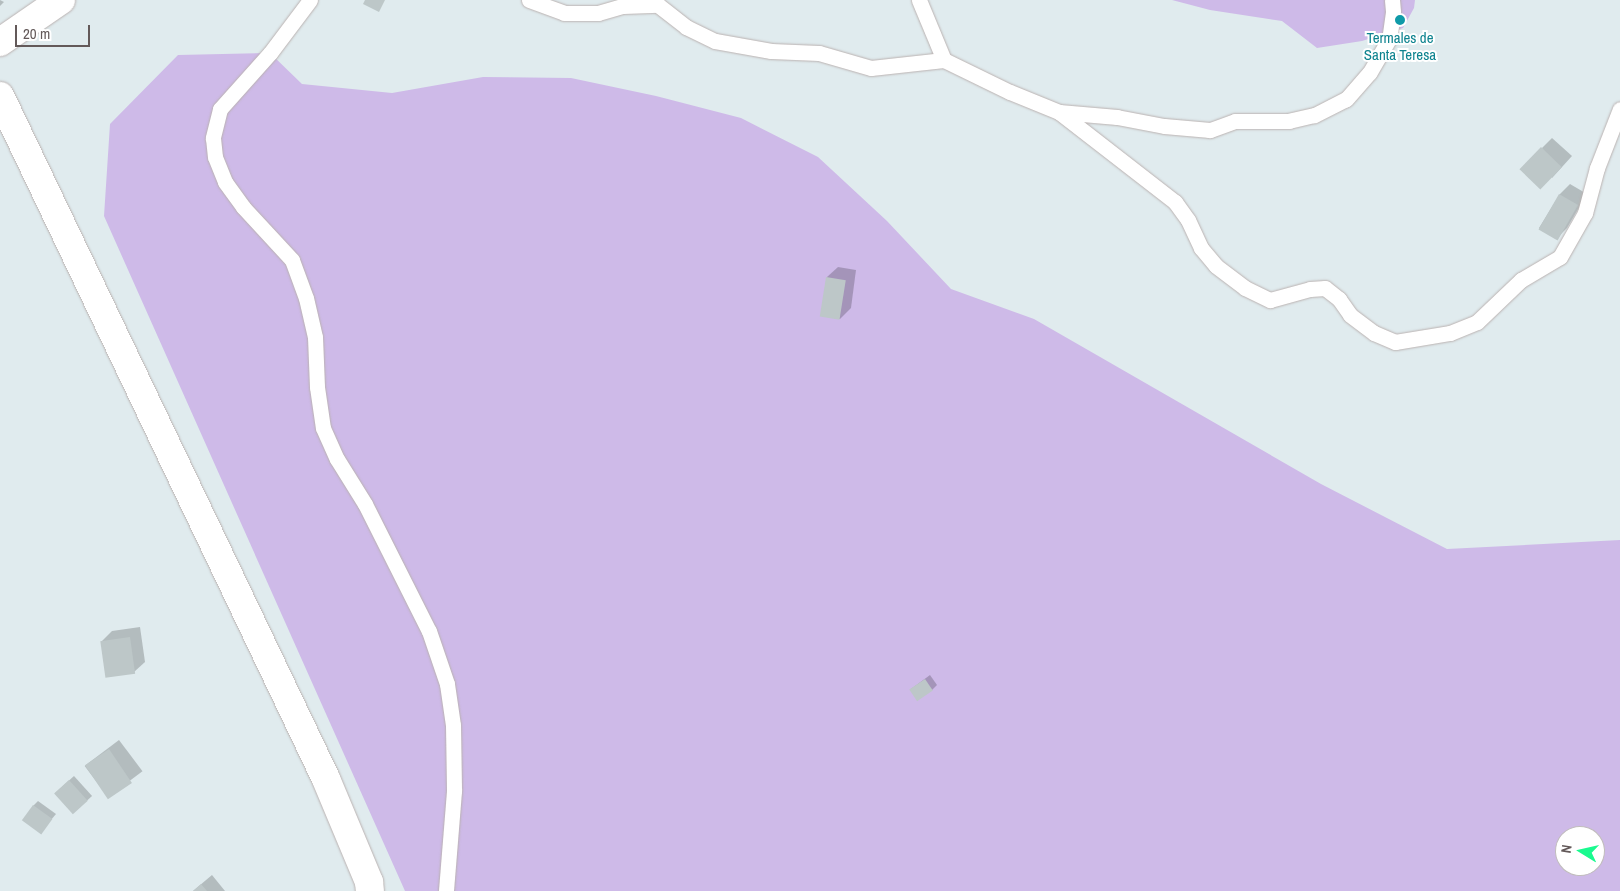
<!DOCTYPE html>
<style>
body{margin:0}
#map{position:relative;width:1620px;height:891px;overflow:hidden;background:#e0ebee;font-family:"Archivo Narrow",sans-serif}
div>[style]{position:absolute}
.green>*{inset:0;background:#cebae8}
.shadow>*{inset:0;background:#0003;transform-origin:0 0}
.building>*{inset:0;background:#bdc7c8;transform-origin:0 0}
.roads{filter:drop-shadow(0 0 1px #bab2b1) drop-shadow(0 0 1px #bab2b1)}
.lane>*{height:15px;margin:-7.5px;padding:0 7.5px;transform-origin:7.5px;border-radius:7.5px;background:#fff}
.secondary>*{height:28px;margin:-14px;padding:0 14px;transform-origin:14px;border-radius:14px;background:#fff}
.dots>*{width:14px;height:14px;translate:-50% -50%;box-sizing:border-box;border:2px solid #fff;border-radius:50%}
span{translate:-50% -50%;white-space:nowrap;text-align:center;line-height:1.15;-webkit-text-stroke:4px #fff;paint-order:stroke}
.culture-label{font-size:15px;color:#0d838f}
.north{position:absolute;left:1555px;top:826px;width:50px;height:50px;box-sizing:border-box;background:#fff;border:1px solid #c1bdbd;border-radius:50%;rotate:279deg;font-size:14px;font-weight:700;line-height:20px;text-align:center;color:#635959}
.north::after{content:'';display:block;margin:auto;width:18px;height:22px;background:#1afa8f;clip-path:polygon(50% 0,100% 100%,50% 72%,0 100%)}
.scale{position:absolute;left:15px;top:25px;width:75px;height:22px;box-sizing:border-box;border:2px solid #635959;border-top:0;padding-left:6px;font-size:15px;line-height:18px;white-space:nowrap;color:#635959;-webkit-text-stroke:4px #fff;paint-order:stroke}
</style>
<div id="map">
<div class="green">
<div style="clip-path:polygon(1172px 0,1415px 0,1414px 8px,1403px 28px,1362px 41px,1317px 48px,1282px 21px,1210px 10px)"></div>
<div style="clip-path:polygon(evenodd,270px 53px,302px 84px,392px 93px,483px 77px,571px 78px,656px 96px,741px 118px,818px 157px,887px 221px,951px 289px,1034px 319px,1321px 484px,1447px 549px,1620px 540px,1620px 891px,405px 891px,104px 216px,110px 124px,178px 55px,270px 53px,1565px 836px,1595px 836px,1595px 866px,1565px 866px,1565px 836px)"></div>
</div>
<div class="shadow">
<div style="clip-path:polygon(0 0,4px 2px,0 6px)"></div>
<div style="clip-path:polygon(1552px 138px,1572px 156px,1552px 178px,1542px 148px)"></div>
<div style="clip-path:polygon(1570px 184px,1587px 194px,1567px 228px,1556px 239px,1539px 228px,1560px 194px)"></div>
<div style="clip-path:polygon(838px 267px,856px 270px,851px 308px,840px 319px,822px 316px,827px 277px)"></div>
<div style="clip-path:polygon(140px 627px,145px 662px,134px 672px,101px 642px,112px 631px)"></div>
<div style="clip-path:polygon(930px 675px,937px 685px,932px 690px,911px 689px)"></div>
<div style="left:119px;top:740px;width:39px;height:43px;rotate:53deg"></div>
<div style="left:74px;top:776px;width:27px;height:25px;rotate:48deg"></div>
<div style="clip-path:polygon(38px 801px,56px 814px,40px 833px,33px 806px)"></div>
<div style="clip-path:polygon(212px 875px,225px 891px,193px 891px)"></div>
</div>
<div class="building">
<div style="clip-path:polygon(365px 0,385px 0,379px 12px,363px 4px)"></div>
<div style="left:1541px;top:147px;width:29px;height:31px;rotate:44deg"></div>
<div style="left:1559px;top:194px;width:22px;height:41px;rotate:30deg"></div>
<div style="left:826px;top:277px;width:20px;height:40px;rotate:9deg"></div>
<div style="left:130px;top:637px;width:37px;height:30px;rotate:82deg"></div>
<div style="left:925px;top:679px;width:14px;height:19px;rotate:56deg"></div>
<div style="left:109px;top:749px;width:41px;height:29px;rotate:56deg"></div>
<div style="left:69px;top:780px;width:28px;height:20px;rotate:48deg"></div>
<div style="left:33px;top:805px;width:24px;height:19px;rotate:36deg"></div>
<div style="clip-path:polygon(201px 884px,207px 891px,193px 891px)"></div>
</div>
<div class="roads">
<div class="lane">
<div style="left:310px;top:0;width:66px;rotate:127deg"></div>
<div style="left:270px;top:53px;width:75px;rotate:131.8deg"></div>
<div style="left:220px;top:109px;width:30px;rotate:104deg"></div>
<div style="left:213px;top:138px;width:19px;rotate:84deg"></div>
<div style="left:215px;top:157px;width:27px;rotate:68deg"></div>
<div style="left:225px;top:182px;width:31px;rotate:54deg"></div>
<div style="left:243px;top:207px;width:72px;rotate:47.2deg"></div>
<div style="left:292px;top:260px;width:40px;rotate:69.8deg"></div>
<div style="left:306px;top:298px;width:40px;rotate:77deg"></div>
<div style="left:315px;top:337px;width:50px;rotate:87.7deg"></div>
<div style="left:317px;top:387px;width:41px;rotate:81.7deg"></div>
<div style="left:323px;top:428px;width:34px;rotate:66deg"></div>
<div style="left:337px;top:459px;width:53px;rotate:58.1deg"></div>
<div style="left:365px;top:504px;width:142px;rotate:63.3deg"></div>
<div style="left:429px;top:631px;width:56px;rotate:71.2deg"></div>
<div style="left:447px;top:684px;width:41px;rotate:81.7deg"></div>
<div style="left:453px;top:725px;width:66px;rotate:89.1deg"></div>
<div style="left:454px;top:791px;width:100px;rotate:94.6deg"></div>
<div style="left:529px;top:0;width:37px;rotate:20deg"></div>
<div style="left:564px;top:13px;width:34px"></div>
<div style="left:598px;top:13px;width:26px;rotate:-16deg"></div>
<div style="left:623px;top:6px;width:35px;rotate:-2deg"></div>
<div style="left:658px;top:5px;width:36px;rotate:38deg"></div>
<div style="left:686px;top:27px;width:32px;rotate:26deg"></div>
<div style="left:715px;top:41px;width:57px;rotate:10.1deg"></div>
<div style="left:771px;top:51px;width:48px;rotate:2.4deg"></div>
<div style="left:819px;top:53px;width:54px;rotate:16.1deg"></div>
<div style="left:871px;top:68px;width:73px;rotate:-6.3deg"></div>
<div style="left:944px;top:60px;width:73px;rotate:25.9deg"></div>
<div style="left:1010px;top:92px;width:53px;rotate:22.2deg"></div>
<div style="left:919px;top:0;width:65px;rotate:67.4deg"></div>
<div style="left:1392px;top:0;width:12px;rotate:85deg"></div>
<div style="left:1393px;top:12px;width:27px;rotate:98deg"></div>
<div style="left:1389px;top:39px;width:39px;rotate:120deg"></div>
<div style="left:1369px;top:73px;width:35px;rotate:131deg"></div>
<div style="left:1346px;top:99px;width:36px;rotate:153deg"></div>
<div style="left:1314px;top:115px;width:26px;rotate:167deg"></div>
<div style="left:1289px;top:121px;width:54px;rotate:180deg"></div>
<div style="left:1235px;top:121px;width:27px;rotate:160deg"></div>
<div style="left:1210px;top:130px;width:46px;rotate:-175deg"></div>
<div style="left:1164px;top:126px;width:48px;rotate:-169.2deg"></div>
<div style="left:1117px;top:117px;width:58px;rotate:-175.1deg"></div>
<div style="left:1059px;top:112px;width:147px;rotate:37.8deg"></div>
<div style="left:1175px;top:202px;width:22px;rotate:54deg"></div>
<div style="left:1188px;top:220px;width:31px;rotate:65deg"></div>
<div style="left:1201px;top:248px;width:23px;rotate:50deg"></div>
<div style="left:1216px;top:266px;width:36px;rotate:37deg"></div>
<div style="left:1245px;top:288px;width:28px;rotate:26deg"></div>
<div style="left:1270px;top:300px;width:41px;rotate:-15.4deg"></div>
<div style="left:1310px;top:289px;width:15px;rotate:-4deg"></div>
<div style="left:1325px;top:288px;width:18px;rotate:38deg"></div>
<div style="left:1339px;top:299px;width:19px;rotate:55deg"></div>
<div style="left:1350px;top:315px;width:30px;rotate:37deg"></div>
<div style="left:1374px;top:333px;width:23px;rotate:23deg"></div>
<div style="left:1395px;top:342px;width:56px;rotate:-9.3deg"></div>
<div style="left:1450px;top:333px;width:29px;rotate:-22deg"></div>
<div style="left:1477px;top:322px;width:61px;rotate:-43.7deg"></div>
<div style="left:1521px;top:280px;width:45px;rotate:-30.5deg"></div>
<div style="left:1560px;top:257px;width:51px;rotate:-60.4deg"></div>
<div style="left:1585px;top:213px;width:47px;rotate:-75.1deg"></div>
<div style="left:1597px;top:168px;width:63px;rotate:-68.7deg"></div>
</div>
<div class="secondary">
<div style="left:0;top:42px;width:74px;rotate:-34.5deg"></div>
<div style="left:0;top:96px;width:757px;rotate:64.48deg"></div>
<div style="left:326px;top:779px;width:112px;rotate:67.3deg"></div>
<div style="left:369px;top:882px;width:9px;rotate:84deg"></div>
</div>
</div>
<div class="dots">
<div style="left:1400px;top:20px;background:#0f9aa8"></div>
</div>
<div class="culture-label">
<span style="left:1400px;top:46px">Termales de<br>Santa Teresa</span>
</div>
<div class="north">N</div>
<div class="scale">20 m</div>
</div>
